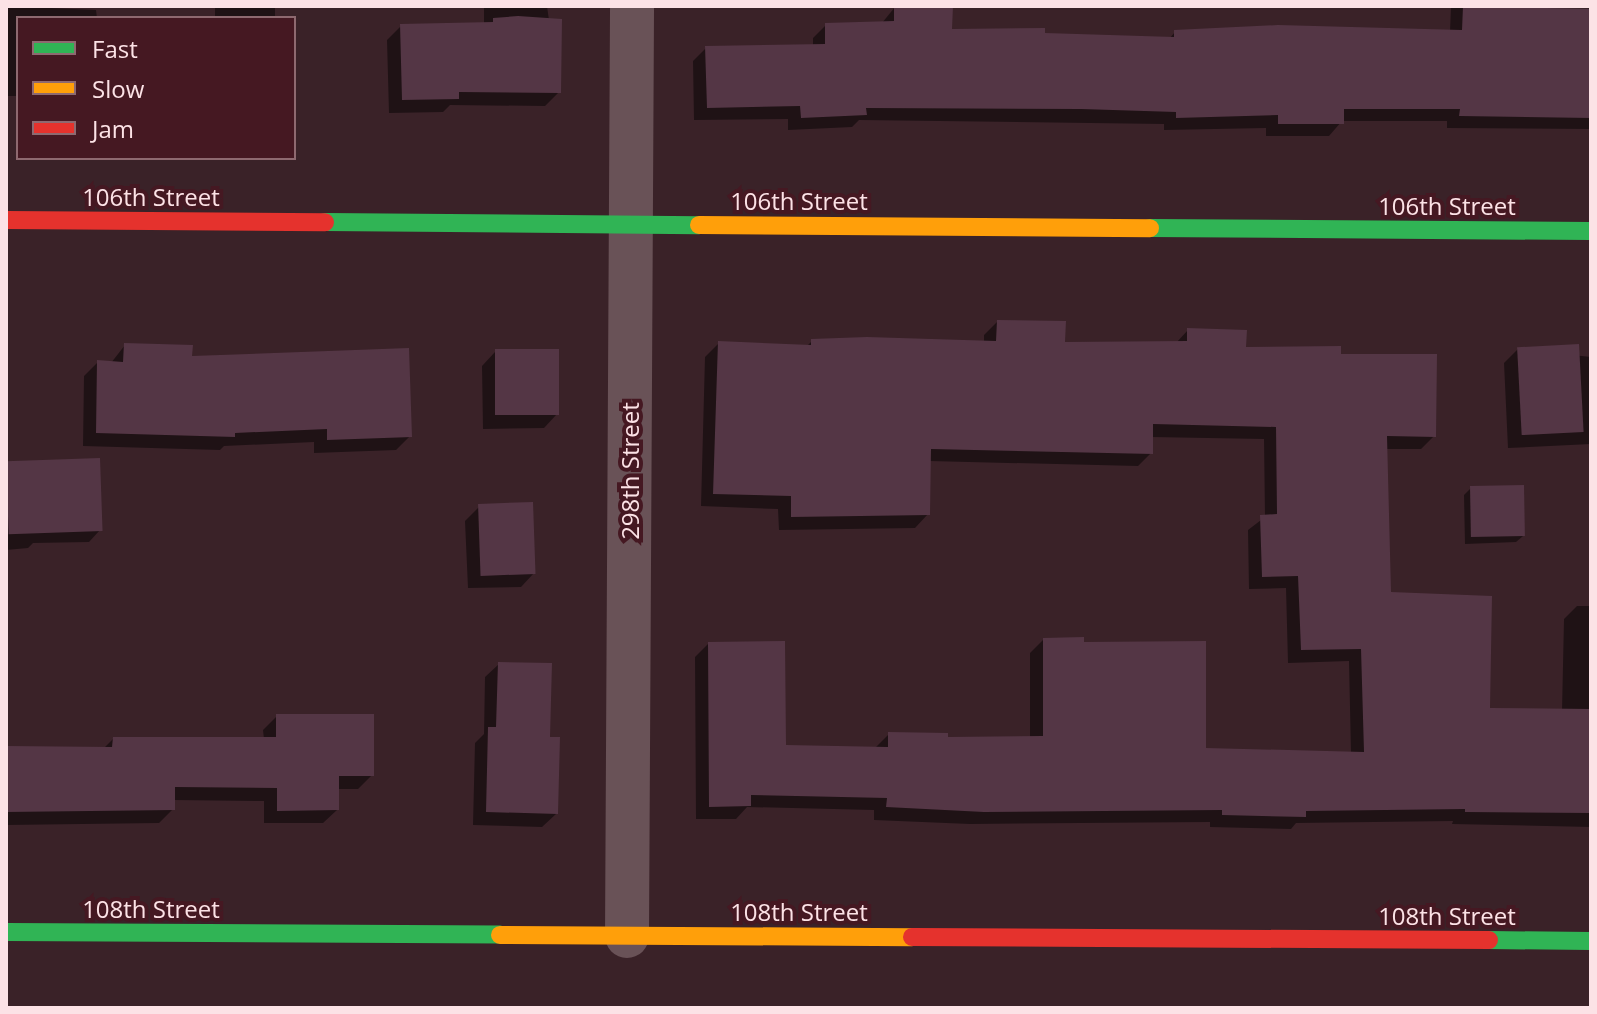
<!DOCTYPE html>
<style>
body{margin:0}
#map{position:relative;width:1597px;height:1014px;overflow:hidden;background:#3a2228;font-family:"Open Sans",sans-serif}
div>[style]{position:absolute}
.shadow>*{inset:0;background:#0007;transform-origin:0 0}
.building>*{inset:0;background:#543645;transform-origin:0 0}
.street>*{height:44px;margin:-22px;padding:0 22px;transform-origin:22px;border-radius:22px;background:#695257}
.fast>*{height:18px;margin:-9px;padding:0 9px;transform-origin:9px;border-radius:9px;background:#30b455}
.slow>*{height:18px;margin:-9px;padding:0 9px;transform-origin:9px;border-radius:9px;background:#ff9f0a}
.jam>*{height:18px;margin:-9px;padding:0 9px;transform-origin:9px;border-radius:9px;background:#e5322d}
span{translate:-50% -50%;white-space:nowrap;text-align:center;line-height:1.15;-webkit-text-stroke:8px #451822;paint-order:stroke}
.street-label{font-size:24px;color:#fce2e6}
.frame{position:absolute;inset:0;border:8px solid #fce2e6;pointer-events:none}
.legend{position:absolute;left:16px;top:16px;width:280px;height:144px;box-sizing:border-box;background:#451822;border:2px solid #8e6970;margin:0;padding:10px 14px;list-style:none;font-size:24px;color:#fce2e6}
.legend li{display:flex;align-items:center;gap:16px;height:40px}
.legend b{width:40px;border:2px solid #8e6970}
</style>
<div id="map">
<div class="shadow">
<div style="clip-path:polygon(6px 6px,96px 10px,97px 18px,18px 18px,18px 96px,6px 96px)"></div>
<div style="left:215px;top:6px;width:60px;height:12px"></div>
<div style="clip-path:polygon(484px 6px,547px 6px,559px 92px,545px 106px,450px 105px,443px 112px,389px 113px,387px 40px,401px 26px,484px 24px)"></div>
<div style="clip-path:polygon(1451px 6px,1591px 11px,1591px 129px,1447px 128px,1447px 121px,1342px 121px,1329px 136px,1266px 136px,1266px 128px,1164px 130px,1164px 124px,859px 120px,852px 127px,788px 130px,788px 119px,694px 120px,693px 61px,706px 48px,813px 46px,813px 38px,826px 25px,882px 23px,895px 7px,950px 31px,1169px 39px,1175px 32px,1450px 32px)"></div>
<div style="clip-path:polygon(997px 322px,1063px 344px,1176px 343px,1188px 330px,1244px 349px,1339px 356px,1434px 436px,1421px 449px,1385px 449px,1389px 594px,1488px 710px,1562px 711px,1564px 619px,1577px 606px,1591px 606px,1591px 827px,1452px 824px,1453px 821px,1296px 823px,1291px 829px,1210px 827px,1210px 822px,970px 824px,874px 820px,874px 810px,747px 807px,736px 819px,696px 819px,695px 657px,708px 644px,784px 747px,876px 747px,889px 734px,946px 739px,1030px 738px,1030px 653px,1043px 640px,1082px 644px,1204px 750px,1351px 754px,1349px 661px,1288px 663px,1286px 588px,1249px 589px,1248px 530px,1265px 517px,1264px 439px,1151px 437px,1151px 453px,1138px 466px,929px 461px,928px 514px,915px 528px,779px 530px,778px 509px,701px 506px,705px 357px,719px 343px,806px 347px,812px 341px,984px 343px,984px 335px)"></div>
<div style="clip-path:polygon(125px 345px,190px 358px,410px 436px,396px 450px,314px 453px,314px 442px,224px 446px,220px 450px,83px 446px,84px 376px,98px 362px,111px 363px)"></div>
<div style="clip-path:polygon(1518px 349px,1591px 357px,1591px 444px,1508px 448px,1504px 363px)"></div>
<div style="clip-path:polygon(495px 352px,557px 414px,544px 428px,483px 429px,482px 366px)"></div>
<div style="clip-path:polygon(6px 464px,100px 530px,89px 542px,33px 543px,28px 548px,6px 550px)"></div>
<div style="clip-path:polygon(1471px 488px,1523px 536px,1516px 542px,1465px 544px,1464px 495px)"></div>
<div style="clip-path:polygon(479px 507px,534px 573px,521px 587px,468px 588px,465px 521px)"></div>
<div style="clip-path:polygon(499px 664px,548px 739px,556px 814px,542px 827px,473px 825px,475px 743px,484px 734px,485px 677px)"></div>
<div style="clip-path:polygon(277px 716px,372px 775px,358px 789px,337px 789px,337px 810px,323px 823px,264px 823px,264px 801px,173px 800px,173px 809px,159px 823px,6px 825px,6px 748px,103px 749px,113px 739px,264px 739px,263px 730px)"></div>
</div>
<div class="building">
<div style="clip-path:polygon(894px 6px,953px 6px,952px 29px,1045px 28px,1045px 33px,1174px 37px,1174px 30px,1278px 25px,1462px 30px,1463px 6px,1591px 9px,1591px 118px,1459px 116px,1460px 109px,1344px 109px,1344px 124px,1278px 124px,1278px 115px,1176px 118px,1176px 112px,1081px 109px,866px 108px,867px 115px,801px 118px,800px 106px,707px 108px,705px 46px,825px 44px,825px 23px,894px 21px)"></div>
<div style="clip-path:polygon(518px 16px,562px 19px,561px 93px,459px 92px,459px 99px,402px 100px,400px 24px,493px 22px,493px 18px)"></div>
<div style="clip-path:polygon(997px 320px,1066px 321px,1065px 342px,1187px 341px,1187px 328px,1247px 330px,1246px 347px,1341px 346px,1341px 354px,1437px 354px,1436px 437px,1387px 436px,1391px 592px,1492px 596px,1490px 708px,1591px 709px,1591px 813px,1465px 812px,1465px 809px,1306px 811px,1306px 817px,1222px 815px,1222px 810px,984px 812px,886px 807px,887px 798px,751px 795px,751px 806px,709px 807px,708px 642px,785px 641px,786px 745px,888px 747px,888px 732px,948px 733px,948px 737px,1043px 736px,1043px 638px,1084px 637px,1084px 642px,1206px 641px,1206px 748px,1364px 752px,1361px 649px,1301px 650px,1298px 576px,1262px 577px,1260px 515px,1277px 514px,1276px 427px,1153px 424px,1153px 454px,931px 449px,930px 515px,791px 517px,791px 496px,713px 494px,718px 341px,811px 345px,811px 339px,867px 337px,996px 341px)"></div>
<div style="clip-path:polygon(124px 343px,193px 345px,192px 356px,409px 348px,412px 437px,327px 440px,327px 429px,235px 433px,235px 437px,96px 433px,97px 360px,123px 362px)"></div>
<div style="left:1579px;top:344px;width:88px;height:62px;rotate:87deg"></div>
<div style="left:559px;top:349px;width:66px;height:64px;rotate:90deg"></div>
<div style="left:100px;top:458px;width:73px;height:94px;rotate:88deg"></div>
<div style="left:1524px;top:485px;width:51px;height:54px;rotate:89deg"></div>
<div style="left:533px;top:502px;width:72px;height:55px;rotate:88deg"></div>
<div style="clip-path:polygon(498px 662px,552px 663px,550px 737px,560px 737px,558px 814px,486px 812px,488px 727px,496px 727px)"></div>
<div style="clip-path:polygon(276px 714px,374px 714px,374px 776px,339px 776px,339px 810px,277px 811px,277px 788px,175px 787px,175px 810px,6px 812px,6px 746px,112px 747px,113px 737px,276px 737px)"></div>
</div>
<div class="street">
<div style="left:627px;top:936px;width:930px;rotate:-89.69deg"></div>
</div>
<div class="fast">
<div style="left:325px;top:222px;width:374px;rotate:0.5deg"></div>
<div style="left:1150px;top:228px;width:441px;rotate:0.4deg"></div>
<div style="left:6px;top:932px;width:494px;rotate:0.3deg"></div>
<div style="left:1489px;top:940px;width:102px;rotate:0.6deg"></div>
</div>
<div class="slow">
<div style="left:699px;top:225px;width:451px;rotate:0.4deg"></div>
<div style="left:500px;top:935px;width:412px;rotate:0.3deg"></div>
</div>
<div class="jam">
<div style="left:6px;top:220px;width:319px;rotate:0.4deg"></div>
<div style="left:912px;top:937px;width:577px;rotate:0.3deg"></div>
</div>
<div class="street-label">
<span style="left:151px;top:197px">106th Street</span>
<span style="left:799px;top:201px">106th Street</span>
<span style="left:1447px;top:206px">106th Street</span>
<span style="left:630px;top:471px;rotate:-90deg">298th Street</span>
<span style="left:151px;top:909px">108th Street</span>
<span style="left:799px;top:912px">108th Street</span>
<span style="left:1447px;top:916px">108th Street</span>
</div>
<div class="frame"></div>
<ul class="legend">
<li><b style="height:10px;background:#30b455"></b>Fast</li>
<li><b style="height:10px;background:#ff9f0a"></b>Slow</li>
<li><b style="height:10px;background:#e5322d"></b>Jam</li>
</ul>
</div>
